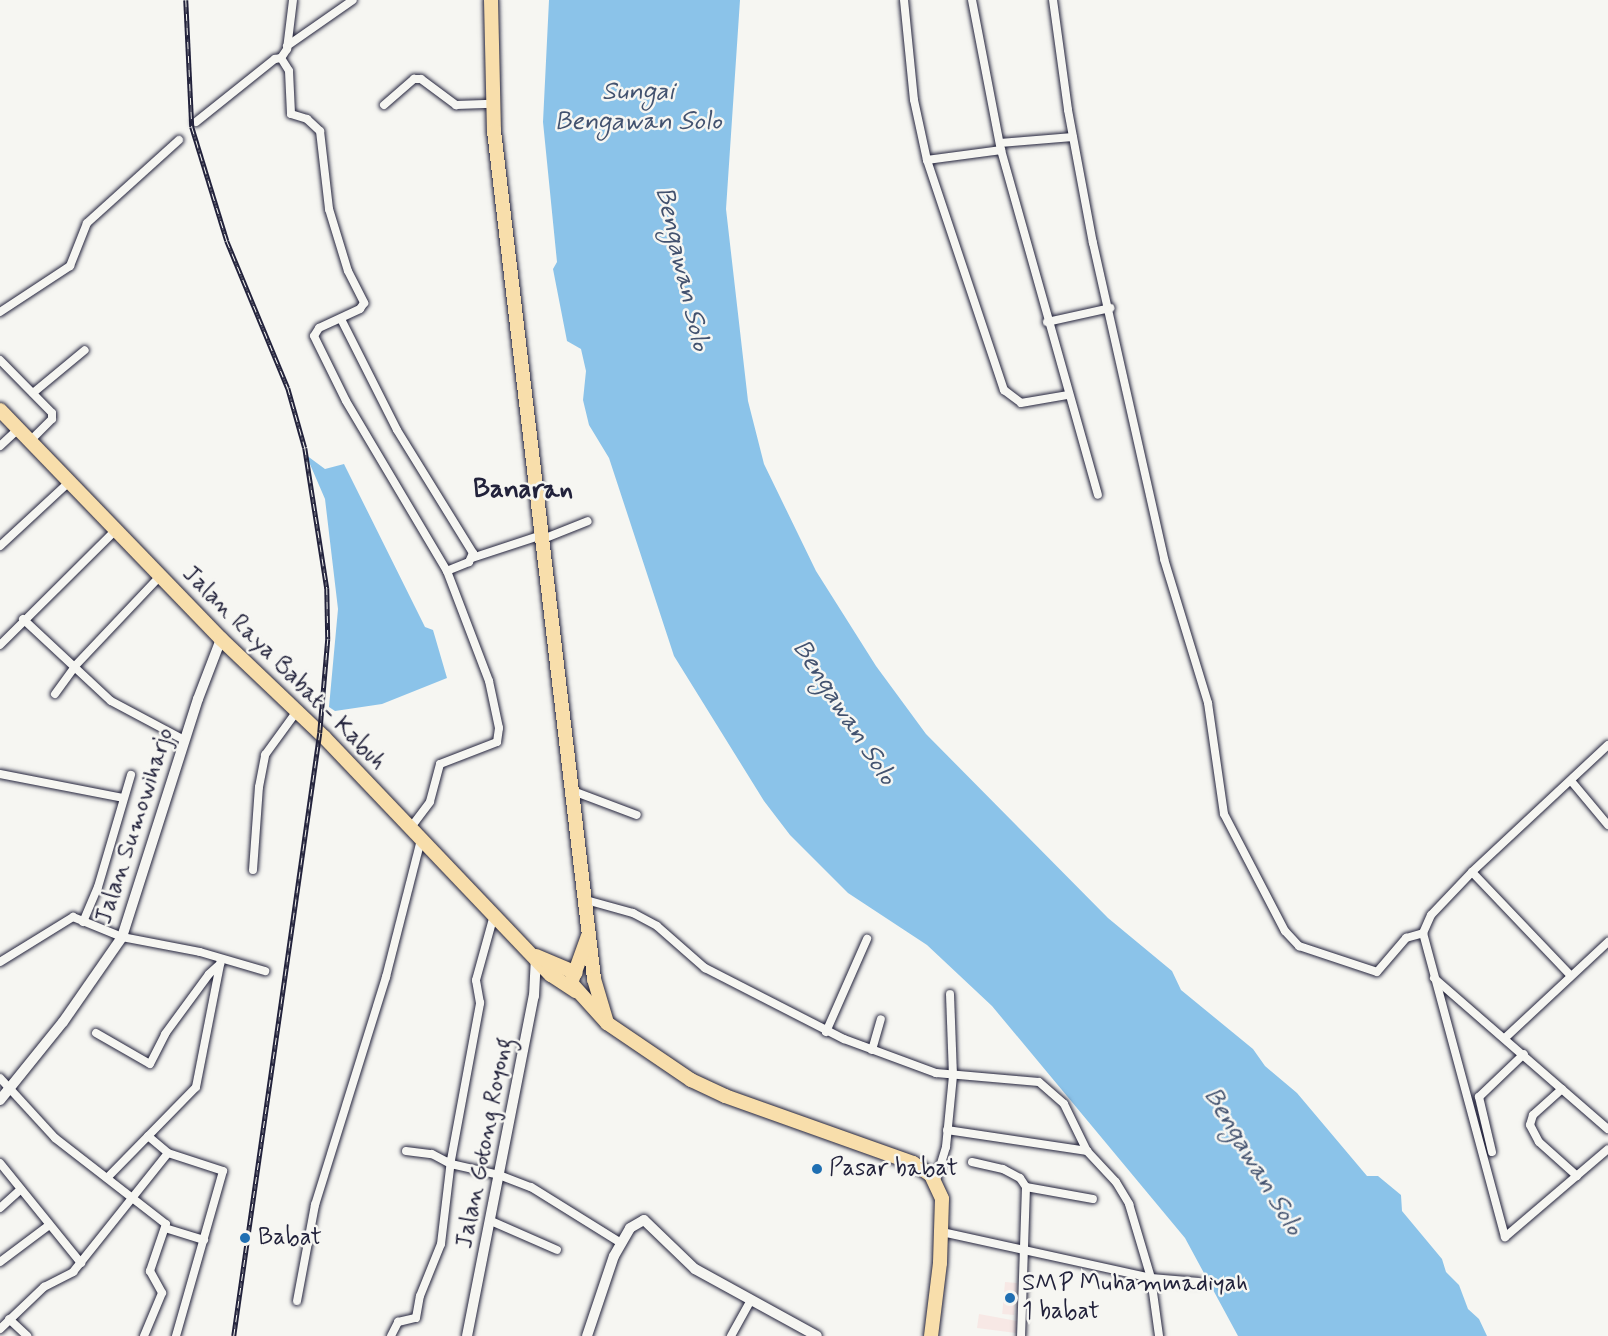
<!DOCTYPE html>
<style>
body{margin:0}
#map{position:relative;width:1608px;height:1336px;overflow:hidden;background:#f6f6f2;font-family:Mynerve,sans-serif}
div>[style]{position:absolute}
.built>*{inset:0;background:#f7e8e5;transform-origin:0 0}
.water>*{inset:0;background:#8bc3e9}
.roads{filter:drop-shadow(0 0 2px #22223b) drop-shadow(0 0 2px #22223b)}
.minor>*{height:8px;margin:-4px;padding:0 4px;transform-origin:4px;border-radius:4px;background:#f6f6f2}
.tertiary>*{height:10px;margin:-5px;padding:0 5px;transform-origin:5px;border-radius:5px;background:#f6f6f2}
.primary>*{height:14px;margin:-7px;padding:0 7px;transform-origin:7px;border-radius:7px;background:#f8deab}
.trunk>*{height:14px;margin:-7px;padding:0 7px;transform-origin:7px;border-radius:7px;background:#f8deab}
.rail>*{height:4.5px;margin-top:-2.25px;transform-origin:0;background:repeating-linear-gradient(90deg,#f6f6f2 0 7px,#22223b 0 14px);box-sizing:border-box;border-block:2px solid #22223b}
.dots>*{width:16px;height:16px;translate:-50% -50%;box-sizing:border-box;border:3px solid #f6f6f2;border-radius:50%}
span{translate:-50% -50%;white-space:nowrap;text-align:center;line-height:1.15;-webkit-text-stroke:5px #f6f6f2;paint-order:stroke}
.street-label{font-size:24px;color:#22223b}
.poi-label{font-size:24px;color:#22223b}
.left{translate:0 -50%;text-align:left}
.water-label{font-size:26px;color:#42526f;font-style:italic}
.quarter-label{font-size:27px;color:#22223b;font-weight:700}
</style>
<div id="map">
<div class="built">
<div style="left:1005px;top:1282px;width:12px;height:32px;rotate:5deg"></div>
<div style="clip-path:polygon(979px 1314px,1017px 1321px,1016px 1333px,977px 1328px)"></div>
</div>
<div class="water">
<div style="clip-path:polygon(549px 0,740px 0,726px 209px,748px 401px,764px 464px,816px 571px,876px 666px,926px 734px,1108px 918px,1172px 971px,1181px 990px,1253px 1049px,1265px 1066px,1297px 1093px,1367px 1176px,1378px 1176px,1401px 1195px,1402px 1211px,1442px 1259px,1446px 1272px,1459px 1285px,1468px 1309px,1479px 1319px,1487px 1336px,1238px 1336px,1185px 1238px,992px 1006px,927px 945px,848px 893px,790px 835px,764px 801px,674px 656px,609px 458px,589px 425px,583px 400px,586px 371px,581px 349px,567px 341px,553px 269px,557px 262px,543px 122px)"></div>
<div style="clip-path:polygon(306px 455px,325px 469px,344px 464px,425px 627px,433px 630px,447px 678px,382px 704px,335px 711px,329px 707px,338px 609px,325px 499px)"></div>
</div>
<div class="roads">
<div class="minor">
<div style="left:904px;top:0;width:100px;rotate:84.3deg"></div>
<div style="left:914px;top:100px;width:61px;rotate:77.8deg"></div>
<div style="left:927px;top:160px;width:243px;rotate:71.5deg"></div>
<div style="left:1004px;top:390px;width:21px;rotate:37deg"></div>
<div style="left:1021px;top:403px;width:48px;rotate:-9.7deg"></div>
<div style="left:972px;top:0;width:153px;rotate:79.1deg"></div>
<div style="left:1001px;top:150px;width:358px;rotate:74.3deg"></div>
<div style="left:1053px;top:0;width:111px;rotate:82.2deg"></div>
<div style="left:1068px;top:110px;width:135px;rotate:79.4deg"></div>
<div style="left:1093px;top:243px;width:324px;rotate:77.3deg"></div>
<div style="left:1164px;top:559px;width:151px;rotate:73deg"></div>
<div style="left:1208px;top:703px;width:112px;rotate:81.8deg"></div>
<div style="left:1224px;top:814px;width:132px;rotate:62.5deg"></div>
<div style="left:1285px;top:931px;width:21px;rotate:47deg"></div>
<div style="left:1299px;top:946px;width:82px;rotate:18.4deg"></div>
<div style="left:1377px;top:972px;width:45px;rotate:-49.5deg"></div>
<div style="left:1406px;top:938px;width:18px;rotate:-16deg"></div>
<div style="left:287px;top:46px;width:80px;rotate:-34.9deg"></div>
<div style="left:281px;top:58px;width:11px;rotate:-56deg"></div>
<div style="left:287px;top:49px;width:49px;rotate:-83deg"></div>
<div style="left:384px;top:105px;width:40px;rotate:-41deg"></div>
<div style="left:414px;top:79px;width:7px"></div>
<div style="left:421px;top:79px;width:44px;rotate:36.6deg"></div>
<div style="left:456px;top:105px;width:36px;rotate:-2deg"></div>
<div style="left:196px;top:122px;width:101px;rotate:-38.6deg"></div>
<div style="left:275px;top:59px;width:6px;rotate:-9deg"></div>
<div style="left:281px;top:58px;width:15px;rotate:58deg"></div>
<div style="left:289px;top:71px;width:43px;rotate:87.3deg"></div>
<div style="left:291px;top:114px;width:17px;rotate:17deg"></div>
<div style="left:307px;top:119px;width:18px;rotate:43deg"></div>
<div style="left:320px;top:131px;width:79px;rotate:83.4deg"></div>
<div style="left:329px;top:209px;width:65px;rotate:73deg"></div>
<div style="left:348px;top:271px;width:36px;rotate:63deg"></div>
<div style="left:364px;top:303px;width:7px;rotate:124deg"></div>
<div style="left:360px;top:309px;width:45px;rotate:155.1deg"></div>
<div style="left:319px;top:328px;width:9px;rotate:122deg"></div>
<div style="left:314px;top:336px;width:72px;rotate:63.8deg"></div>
<div style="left:346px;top:401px;width:198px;rotate:59.3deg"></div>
<div style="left:1000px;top:143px;width:73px;rotate:-4.7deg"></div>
<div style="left:927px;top:160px;width:75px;rotate:-7.7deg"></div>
<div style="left:0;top:312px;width:84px;rotate:-33.3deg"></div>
<div style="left:70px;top:266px;width:46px;rotate:-68.4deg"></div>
<div style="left:87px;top:223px;width:124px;rotate:-42.1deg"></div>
<div style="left:341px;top:319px;width:124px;rotate:63.2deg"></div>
<div style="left:397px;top:430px;width:145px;rotate:58.3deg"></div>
<div style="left:473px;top:553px;width:10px;rotate:114deg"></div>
<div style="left:469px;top:562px;width:24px;rotate:158deg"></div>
<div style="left:447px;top:571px;width:118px;rotate:69.1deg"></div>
<div style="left:489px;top:681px;width:48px;rotate:78deg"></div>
<div style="left:499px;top:728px;width:14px;rotate:98deg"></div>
<div style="left:497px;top:742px;width:61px;rotate:158.9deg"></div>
<div style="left:440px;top:764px;width:39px;rotate:105deg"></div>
<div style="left:430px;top:802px;width:34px;rotate:127deg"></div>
<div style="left:1047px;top:322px;width:65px;rotate:-12.5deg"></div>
<div style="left:0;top:360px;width:74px;rotate:45.5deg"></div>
<div style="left:52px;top:413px;width:6px;rotate:90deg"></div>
<div style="left:52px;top:419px;width:31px;rotate:135deg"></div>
<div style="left:33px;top:393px;width:67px;rotate:-39.6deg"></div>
<div style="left:0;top:446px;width:25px;rotate:-43deg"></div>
<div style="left:543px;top:539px;width:48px;rotate:-21.8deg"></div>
<div style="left:0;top:546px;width:94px;rotate:-42.8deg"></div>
<div style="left:472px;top:558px;width:74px;rotate:-18.2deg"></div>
<div style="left:23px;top:619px;width:120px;rotate:43deg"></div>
<div style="left:111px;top:701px;width:83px;rotate:28.1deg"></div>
<div style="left:0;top:645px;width:163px;rotate:-44.8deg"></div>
<div style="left:55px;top:694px;width:34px;rotate:-54deg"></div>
<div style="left:75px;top:666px;width:124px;rotate:-46.6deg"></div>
<div style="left:1608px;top:745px;width:186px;rotate:137deg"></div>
<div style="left:1472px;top:872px;width:59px;rotate:133.6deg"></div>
<div style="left:1431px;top:915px;width:20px;rotate:114deg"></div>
<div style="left:1423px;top:933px;width:315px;rotate:74.9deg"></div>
<div style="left:1505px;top:1237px;width:135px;rotate:-40.5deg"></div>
<div style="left:0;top:774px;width:125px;rotate:11deg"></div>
<div style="left:1572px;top:782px;width:56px;rotate:50.1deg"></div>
<div style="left:573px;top:791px;width:68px;rotate:20.6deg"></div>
<div style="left:253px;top:870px;width:83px;rotate:-85.9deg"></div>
<div style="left:259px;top:787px;width:33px;rotate:-79deg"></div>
<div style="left:265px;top:755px;width:54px;rotate:-54deg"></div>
<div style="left:1472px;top:872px;width:142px;rotate:46.4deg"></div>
<div style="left:586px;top:900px;width:49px;rotate:15.5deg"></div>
<div style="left:633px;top:913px;width:27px;rotate:28deg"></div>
<div style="left:657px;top:926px;width:64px;rotate:41.2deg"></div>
<div style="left:705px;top:968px;width:156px;rotate:27.1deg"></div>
<div style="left:844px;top:1039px;width:98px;rotate:20.3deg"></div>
<div style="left:936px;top:1073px;width:103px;rotate:5deg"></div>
<div style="left:1039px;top:1082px;width:33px;rotate:41deg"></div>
<div style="left:1064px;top:1104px;width:52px;rotate:63.9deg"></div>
<div style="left:83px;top:922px;width:38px;rotate:-67deg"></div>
<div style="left:98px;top:887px;width:117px;rotate:-73.6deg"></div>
<div style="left:0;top:962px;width:86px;rotate:-31.7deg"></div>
<div style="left:73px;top:917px;width:53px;rotate:22.2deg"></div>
<div style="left:122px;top:937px;width:79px;rotate:10.9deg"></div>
<div style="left:200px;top:952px;width:68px;rotate:16.3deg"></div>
<div style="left:1434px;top:978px;width:230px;rotate:41deg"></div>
<div style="left:826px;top:1032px;width:102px;rotate:-66.2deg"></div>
<div style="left:96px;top:1033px;width:62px;rotate:29.9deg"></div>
<div style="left:150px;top:1064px;width:34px;rotate:-63deg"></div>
<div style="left:165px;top:1034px;width:74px;rotate:-53.7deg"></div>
<div style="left:209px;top:974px;width:15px;rotate:-42deg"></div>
<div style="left:1505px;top:1038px;width:141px;rotate:-43deg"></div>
<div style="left:872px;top:1050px;width:32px;rotate:-74deg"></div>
<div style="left:0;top:1078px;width:81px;rotate:47.5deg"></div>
<div style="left:55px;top:1138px;width:140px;rotate:37.8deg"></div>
<div style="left:166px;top:1224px;width:50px;rotate:108.8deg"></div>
<div style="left:150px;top:1271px;width:25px;rotate:61deg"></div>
<div style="left:162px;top:1293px;width:47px;rotate:112.7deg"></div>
<div style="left:1562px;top:1089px;width:39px;rotate:138deg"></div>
<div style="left:1533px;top:1115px;width:10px;rotate:107deg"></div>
<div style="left:1530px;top:1125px;width:19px;rotate:62deg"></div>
<div style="left:1539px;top:1142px;width:51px;rotate:41.8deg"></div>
<div style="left:947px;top:1130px;width:142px;rotate:8.5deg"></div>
<div style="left:1087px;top:1151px;width:42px;rotate:46.9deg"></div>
<div style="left:1116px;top:1182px;width:26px;rotate:59deg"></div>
<div style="left:1129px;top:1204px;width:77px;rotate:73.4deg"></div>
<div style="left:1151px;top:1278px;width:59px;rotate:82.1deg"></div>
<div style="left:148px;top:1136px;width:26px;rotate:40deg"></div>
<div style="left:168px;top:1153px;width:58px;rotate:18.1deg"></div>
<div style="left:223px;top:1171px;width:172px;rotate:105.9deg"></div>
<div style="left:406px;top:1151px;width:26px;rotate:7deg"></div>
<div style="left:432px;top:1154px;width:21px;rotate:28deg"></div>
<div style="left:451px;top:1164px;width:49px;rotate:12.9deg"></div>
<div style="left:499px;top:1175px;width:34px;rotate:21deg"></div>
<div style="left:531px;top:1187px;width:106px;rotate:31.9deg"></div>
<div style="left:1492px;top:1152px;width:57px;rotate:-103.3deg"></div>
<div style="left:1479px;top:1097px;width:62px;rotate:-43.7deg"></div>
<div style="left:972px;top:1162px;width:32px;rotate:13deg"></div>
<div style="left:1003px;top:1169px;width:19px;rotate:28deg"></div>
<div style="left:1020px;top:1178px;width:11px;rotate:56deg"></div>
<div style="left:1026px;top:1187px;width:149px;rotate:91.9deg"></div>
<div style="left:0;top:1163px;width:129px;rotate:51deg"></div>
<div style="left:107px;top:1178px;width:127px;rotate:-45.6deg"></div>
<div style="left:196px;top:1087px;width:130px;rotate:-78.9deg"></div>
<div style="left:935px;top:1183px;width:38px;rotate:-73deg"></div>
<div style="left:946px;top:1147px;width:71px;rotate:-84.4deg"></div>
<div style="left:953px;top:1076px;width:82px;rotate:-92.1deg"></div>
<div style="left:1026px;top:1187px;width:68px;rotate:10.2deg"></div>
<div style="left:0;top:1208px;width:28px;rotate:-42deg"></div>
<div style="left:491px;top:1221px;width:72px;rotate:23.7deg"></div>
<div style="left:165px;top:1228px;width:41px;rotate:17.1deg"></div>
<div style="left:942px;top:1232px;width:214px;rotate:12.4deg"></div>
<div style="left:1151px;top:1278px;width:48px;rotate:4.8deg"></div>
<div style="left:0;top:1262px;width:60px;rotate:-36.9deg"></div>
<div style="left:297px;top:1301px;width:98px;rotate:-79.4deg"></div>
<div style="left:315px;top:1205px;width:239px;rotate:-72.7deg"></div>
<div style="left:386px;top:977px;width:141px;rotate:-75.7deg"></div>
<div style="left:9px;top:1319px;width:25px;rotate:43deg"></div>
<div style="left:0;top:1329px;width:61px;rotate:-43.7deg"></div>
<div style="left:44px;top:1287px;width:33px;rotate:-27deg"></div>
<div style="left:73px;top:1272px;width:152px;rotate:-51.4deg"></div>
<div style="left:391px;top:1336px;width:16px;rotate:-63deg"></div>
<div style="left:398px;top:1322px;width:18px;rotate:-13deg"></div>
<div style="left:416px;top:1318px;width:22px;rotate:-80deg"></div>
<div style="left:420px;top:1296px;width:56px;rotate:-68deg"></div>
<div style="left:441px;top:1244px;width:85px;rotate:-83.2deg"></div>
<div style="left:451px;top:1160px;width:160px;rotate:-79.5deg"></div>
<div style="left:480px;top:1003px;width:23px;rotate:-100deg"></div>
<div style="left:476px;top:980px;width:67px;rotate:-74.5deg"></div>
<div style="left:731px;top:1336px;width:39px;rotate:-61deg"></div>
</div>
<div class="tertiary">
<div style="left:0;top:1100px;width:100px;rotate:-51.1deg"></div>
<div style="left:63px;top:1022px;width:103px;rotate:-55.2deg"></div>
<div style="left:122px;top:937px;width:250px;rotate:-72.3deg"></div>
<div style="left:198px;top:699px;width:64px;rotate:-69deg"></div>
<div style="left:467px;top:1336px;width:347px;rotate:-78.9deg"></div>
<div style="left:534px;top:996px;width:40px;rotate:-87.1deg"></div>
<div style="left:587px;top:1336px;width:84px;rotate:-71.4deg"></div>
<div style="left:614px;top:1256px;width:32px;rotate:-60deg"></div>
<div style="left:630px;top:1228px;width:16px;rotate:-30deg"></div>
<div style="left:644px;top:1220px;width:71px;rotate:43.9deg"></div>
<div style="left:695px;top:1269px;width:139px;rotate:28.8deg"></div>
</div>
<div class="primary">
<div style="left:0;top:410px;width:318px;rotate:46deg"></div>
<div style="left:221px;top:639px;width:142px;rotate:43.6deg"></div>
<div style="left:324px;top:737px;width:329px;rotate:46.4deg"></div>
<div style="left:551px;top:975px;width:30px;rotate:33deg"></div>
<div style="left:536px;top:956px;width:43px;rotate:23deg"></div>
</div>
<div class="trunk">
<div style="left:491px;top:0;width:131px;rotate:88.7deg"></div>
<div style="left:494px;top:131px;width:854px;rotate:83.27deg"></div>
<div style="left:594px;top:979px;width:46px;rotate:73.5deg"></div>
<div style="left:588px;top:936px;width:50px;rotate:109.9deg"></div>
<div style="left:571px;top:983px;width:54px;rotate:48deg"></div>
<div style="left:607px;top:1023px;width:102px;rotate:34.2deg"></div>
<div style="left:691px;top:1080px;width:38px;rotate:25deg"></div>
<div style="left:725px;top:1096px;width:200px;rotate:19.6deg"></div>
<div style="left:913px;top:1163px;width:22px;rotate:34deg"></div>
<div style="left:931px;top:1175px;width:26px;rotate:65deg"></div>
<div style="left:942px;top:1199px;width:64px;rotate:91.8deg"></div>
<div style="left:940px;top:1263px;width:74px;rotate:97deg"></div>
</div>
</div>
<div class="rail">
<div style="left:186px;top:0;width:127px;rotate:87.3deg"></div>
<div style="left:192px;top:127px;width:119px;rotate:72.9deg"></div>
<div style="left:227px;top:241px;width:159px;rotate:67.5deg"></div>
<div style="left:288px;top:388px;width:62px;rotate:74.2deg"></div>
<div style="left:305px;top:448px;width:142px;rotate:81.1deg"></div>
<div style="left:327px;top:588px;width:51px;rotate:88.9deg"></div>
<div style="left:328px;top:639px;width:94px;rotate:94.9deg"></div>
<div style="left:320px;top:733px;width:609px;rotate:98.12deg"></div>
</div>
<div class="dots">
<div style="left:817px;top:1169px;background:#1f6fb2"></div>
<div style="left:245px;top:1238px;background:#1f6fb2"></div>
<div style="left:1010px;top:1298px;background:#1f6fb2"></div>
</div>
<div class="street-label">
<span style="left:284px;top:668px;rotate:45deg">Jalan Raya Babat - Kabuh</span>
<span style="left:135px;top:826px;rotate:-72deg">Jalan Sumowiharjo</span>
<span style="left:485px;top:1143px;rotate:-79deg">Jalan Gotong Royong</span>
</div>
<div class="poi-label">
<span class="left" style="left:829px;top:1169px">Pasar babat</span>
<span class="left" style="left:258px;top:1238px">Babat</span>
<span class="left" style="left:1022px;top:1298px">SMP Muhammadiyah<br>1 babat</span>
</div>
<div class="water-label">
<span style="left:638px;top:108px">Sungai<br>Bengawan Solo</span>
<span style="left:681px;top:269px;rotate:77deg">Bengawan Solo</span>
<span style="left:843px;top:713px;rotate:57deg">Bengawan Solo</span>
<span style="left:1252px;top:1162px;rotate:59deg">Bengawan Solo</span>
</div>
<div class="quarter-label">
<span style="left:523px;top:490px">Banaran</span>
</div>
</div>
